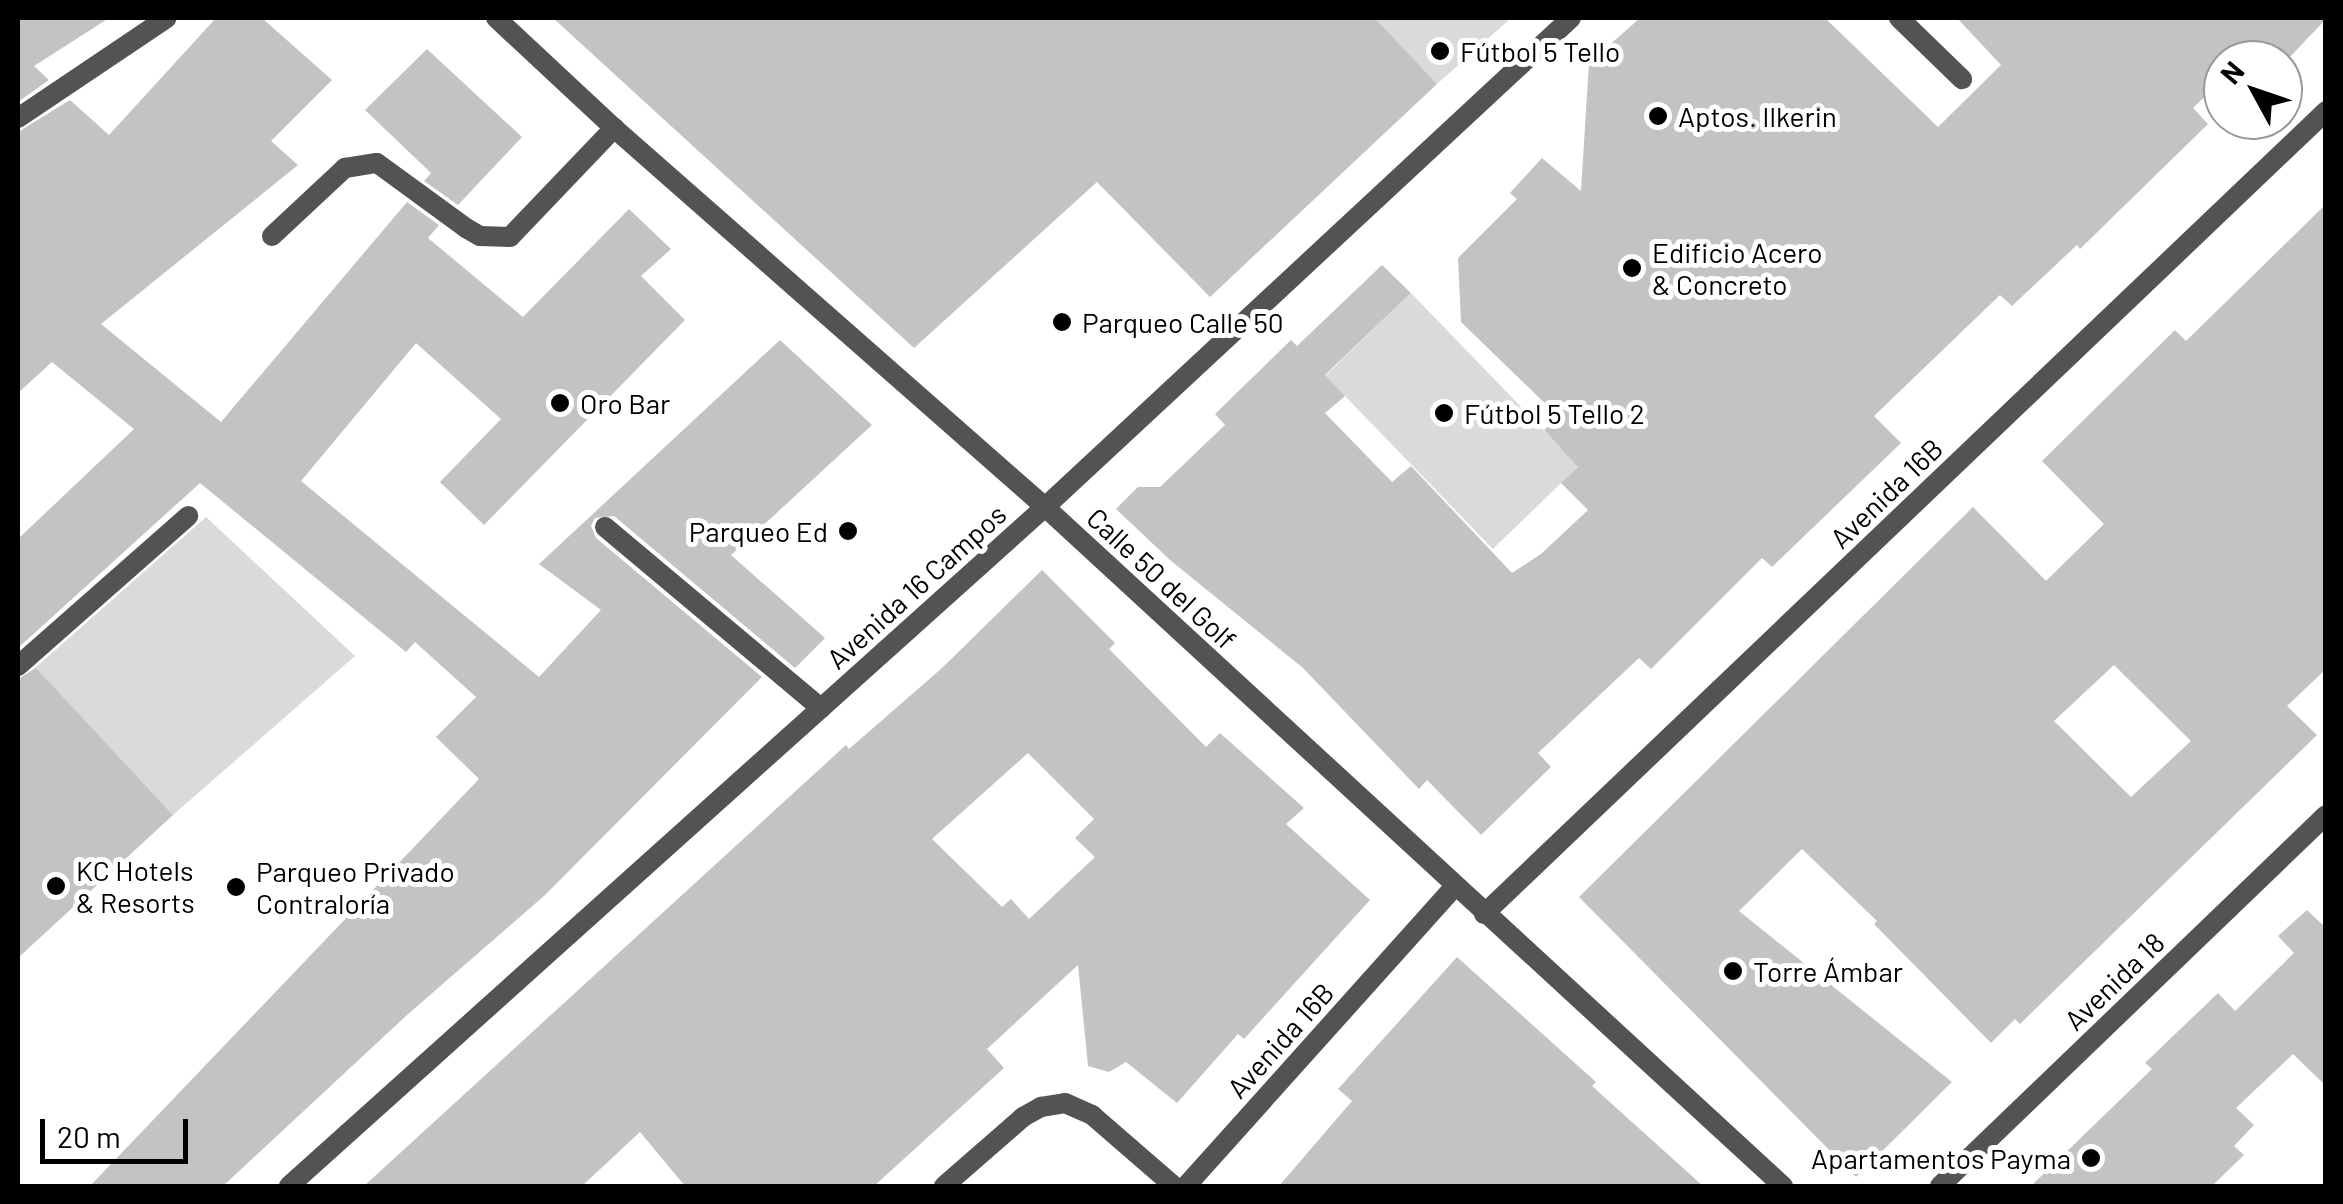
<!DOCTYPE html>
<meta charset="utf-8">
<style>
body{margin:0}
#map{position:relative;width:2343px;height:1204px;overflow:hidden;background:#fff;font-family:Barlow,sans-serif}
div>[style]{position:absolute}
.green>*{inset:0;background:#dadada;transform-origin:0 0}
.building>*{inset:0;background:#c3c3c3}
.lane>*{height:20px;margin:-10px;padding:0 10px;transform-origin:10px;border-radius:10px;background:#535353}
.street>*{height:20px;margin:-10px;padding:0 10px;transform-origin:10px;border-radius:10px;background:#535353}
.dots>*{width:28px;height:28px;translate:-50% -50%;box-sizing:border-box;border:5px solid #fff;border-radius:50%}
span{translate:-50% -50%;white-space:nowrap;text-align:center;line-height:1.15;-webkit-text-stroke:10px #fff;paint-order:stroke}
.poi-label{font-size:28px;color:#000}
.left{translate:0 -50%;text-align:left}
.right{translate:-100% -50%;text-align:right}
.street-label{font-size:28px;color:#000}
.frame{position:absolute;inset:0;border:20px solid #000;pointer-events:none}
.north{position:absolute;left:2203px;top:40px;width:100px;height:100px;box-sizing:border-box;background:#fff;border:2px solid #999;border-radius:50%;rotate:310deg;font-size:28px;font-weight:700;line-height:40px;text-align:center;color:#000}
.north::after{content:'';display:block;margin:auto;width:35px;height:45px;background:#000;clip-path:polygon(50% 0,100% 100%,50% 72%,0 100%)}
.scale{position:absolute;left:40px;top:1119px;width:148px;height:45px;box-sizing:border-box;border:5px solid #000;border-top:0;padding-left:12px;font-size:30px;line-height:35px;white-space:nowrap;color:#000;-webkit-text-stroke:8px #fff;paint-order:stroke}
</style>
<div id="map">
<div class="green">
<div style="clip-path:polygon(1375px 18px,1511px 18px,1437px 84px)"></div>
<div style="left:1411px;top:293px;width:241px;height:119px;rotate:46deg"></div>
<div style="clip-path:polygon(206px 517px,355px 656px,173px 815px,40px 673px,18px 693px,18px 683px)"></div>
</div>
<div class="building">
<div style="clip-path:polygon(18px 18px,109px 18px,34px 66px,49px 80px,18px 102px)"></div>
<div style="clip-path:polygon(216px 18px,262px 18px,332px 80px,271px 141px,298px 165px,101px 324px,221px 422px,407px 202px,439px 225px,428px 238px,523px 317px,629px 209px,671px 249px,641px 276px,685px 320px,484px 525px,440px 482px,501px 419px,416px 343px,301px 481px,539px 677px,601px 610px,539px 564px,780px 340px,872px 425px,731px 555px,825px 638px,795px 668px,614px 516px,595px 518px,591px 526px,596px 538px,762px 677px,544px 896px,407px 1015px,223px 1186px,90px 1186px,479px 779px,436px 737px,476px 697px,415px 642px,406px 652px,200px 483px,18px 648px,18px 539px,134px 429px,52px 362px,18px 393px,18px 132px,70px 100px,109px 135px)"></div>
<div style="clip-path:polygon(553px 18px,1375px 18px,1437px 84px,1210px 297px,1097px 182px,914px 348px)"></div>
<div style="clip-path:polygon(1640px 18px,1825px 18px,1938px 127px,2001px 65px,1957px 18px,2326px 19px,2287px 60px,2270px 60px,2256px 46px,2242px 60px,2223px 60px,2223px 79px,2193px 108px,2208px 124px,2080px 249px,2077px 245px,2012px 306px,2000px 295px,1874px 416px,1901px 443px,1772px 567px,1762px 558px,1651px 669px,1639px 658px,1538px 753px,1551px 767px,1481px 835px,1427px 780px,1419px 789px,1303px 668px,1170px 560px,1116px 509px,1138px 487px,1160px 487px,1225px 425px,1215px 414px,1291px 340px,1297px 346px,1382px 265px,1411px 293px,1325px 375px,1345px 396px,1325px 413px,1392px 482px,1411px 466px,1512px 573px,1541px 554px,1588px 510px,1561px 483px,1578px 467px,1544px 430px,1559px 417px,1461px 322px,1458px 258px,1517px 199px,1510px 193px,1542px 158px,1581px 191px,1589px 63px)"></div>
<div style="clip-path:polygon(427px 49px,522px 137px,458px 205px,424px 181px,431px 173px,365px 110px)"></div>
<div style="clip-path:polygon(evenodd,2326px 204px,2326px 669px,2287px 706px,2317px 735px,2020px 1024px,2015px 1019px,1991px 1043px,1874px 924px,1877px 921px,1802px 849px,1739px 911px,1952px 1082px,1856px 1177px,1579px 897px,1973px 507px,2046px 581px,2104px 524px,2042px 461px,2175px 330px,2186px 341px,2326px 204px,2114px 665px,2191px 741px,2131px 797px,2054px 721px,2114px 665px)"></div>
<div style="clip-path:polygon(evenodd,1042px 570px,1115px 643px,1109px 649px,1206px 747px,1220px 733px,1304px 808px,1286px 824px,1370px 900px,1244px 1039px,1238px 1034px,1177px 1103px,1126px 1062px,1109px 1072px,1088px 1066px,1078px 965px,987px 1049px,1004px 1068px,874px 1186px,685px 1186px,640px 1132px,582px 1186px,364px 1186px,846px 745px,849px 749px,942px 668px,1042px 570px,1028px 753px,1094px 819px,1075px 838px,1095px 857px,1029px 919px,1011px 899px,1002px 907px,932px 839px,1028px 753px)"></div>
<div style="clip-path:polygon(36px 668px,173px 815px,18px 958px,18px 679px)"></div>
<div style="clip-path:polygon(2307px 910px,2323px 925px,2326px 922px,2326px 1086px,2293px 1054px,2236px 1108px,2254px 1125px,2234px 1146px,2244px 1155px,2212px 1186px,2031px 1186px,2152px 1069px,2145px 1063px,2218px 993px,2235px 1011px,2294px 953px,2278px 936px)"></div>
<div style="clip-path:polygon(1457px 957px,1596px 1082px,1592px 1086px,1703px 1186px,1279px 1186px,1352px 1101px,1338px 1089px)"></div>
</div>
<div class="lane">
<div style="left:272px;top:236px;width:100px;rotate:-43deg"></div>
<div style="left:345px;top:168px;width:32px;rotate:-9deg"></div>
<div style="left:377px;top:163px;width:110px;rotate:36.1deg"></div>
<div style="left:466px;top:228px;width:16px;rotate:30deg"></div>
<div style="left:480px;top:236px;width:30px;rotate:2deg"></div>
<div style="left:605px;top:527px;width:282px;rotate:40deg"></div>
<div style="left:18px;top:666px;width:227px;rotate:-41.4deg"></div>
</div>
<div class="street">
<div style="left:496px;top:18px;width:161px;rotate:43deg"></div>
<div style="left:614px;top:128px;width:574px;rotate:41.33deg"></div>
<div style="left:1045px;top:507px;width:1003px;rotate:42.62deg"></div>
<div style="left:1899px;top:18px;width:88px;rotate:44.1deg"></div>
<div style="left:18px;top:118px;width:179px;rotate:-33.9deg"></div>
<div style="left:510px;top:237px;width:151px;rotate:-46.3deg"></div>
<div style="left:1484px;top:914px;width:1164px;rotate:-43.64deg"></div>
<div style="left:289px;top:1186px;width:1016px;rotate:-41.93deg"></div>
<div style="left:1045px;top:507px;width:718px;rotate:-42.91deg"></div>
<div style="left:944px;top:1186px;width:105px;rotate:-41.1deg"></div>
<div style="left:1023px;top:1117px;width:21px;rotate:-29deg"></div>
<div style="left:1041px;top:1107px;width:24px;rotate:-9deg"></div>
<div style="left:1065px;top:1103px;width:30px;rotate:24deg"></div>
<div style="left:1092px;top:1115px;width:108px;rotate:40.9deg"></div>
<div style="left:1186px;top:1186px;width:403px;rotate:-48.1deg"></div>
<div style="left:1940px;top:1186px;width:535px;rotate:-43.86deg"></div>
</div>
<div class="dots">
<div style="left:1440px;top:51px;background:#000"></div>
<div style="left:1658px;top:116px;background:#000"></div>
<div style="left:1632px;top:268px;background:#000"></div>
<div style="left:1062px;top:322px;background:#000"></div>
<div style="left:560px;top:403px;background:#000"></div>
<div style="left:1444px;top:413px;background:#000"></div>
<div style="left:848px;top:531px;background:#000"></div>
<div style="left:56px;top:886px;background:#000"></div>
<div style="left:236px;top:887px;background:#000"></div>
<div style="left:1733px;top:971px;background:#000"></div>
<div style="left:2091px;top:1158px;background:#000"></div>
</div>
<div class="poi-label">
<span class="left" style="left:1460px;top:51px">Fútbol 5 Tello</span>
<span class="left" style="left:1678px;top:116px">Aptos. Ilkerin</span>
<span class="left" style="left:1652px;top:268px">Edificio Acero<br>&amp; Concreto</span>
<span class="left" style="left:1082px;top:322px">Parqueo Calle 50</span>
<span class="left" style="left:580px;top:403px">Oro Bar</span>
<span class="left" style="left:1464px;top:413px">Fútbol 5 Tello 2</span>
<span class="right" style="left:828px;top:531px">Parqueo Ed</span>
<span class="left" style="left:76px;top:886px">KC Hotels<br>&amp; Resorts</span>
<span class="left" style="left:256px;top:887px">Parqueo Privado<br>Contraloría</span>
<span class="left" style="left:1753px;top:971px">Torre Ámbar</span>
<span class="right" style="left:2071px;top:1158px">Apartamentos Payma</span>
</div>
<div class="street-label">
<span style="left:1886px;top:493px;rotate:-44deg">Avenida 16B</span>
<span style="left:1162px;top:578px;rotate:43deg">Calle 50 del Golf</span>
<span style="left:916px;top:586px;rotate:-42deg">Avenida 16 Campos</span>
<span style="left:2114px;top:981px;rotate:-44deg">Avenida 18</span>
<span style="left:1280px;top:1040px;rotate:-48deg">Avenida 16B</span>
</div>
<div class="frame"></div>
<div class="north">N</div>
<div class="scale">20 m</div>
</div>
